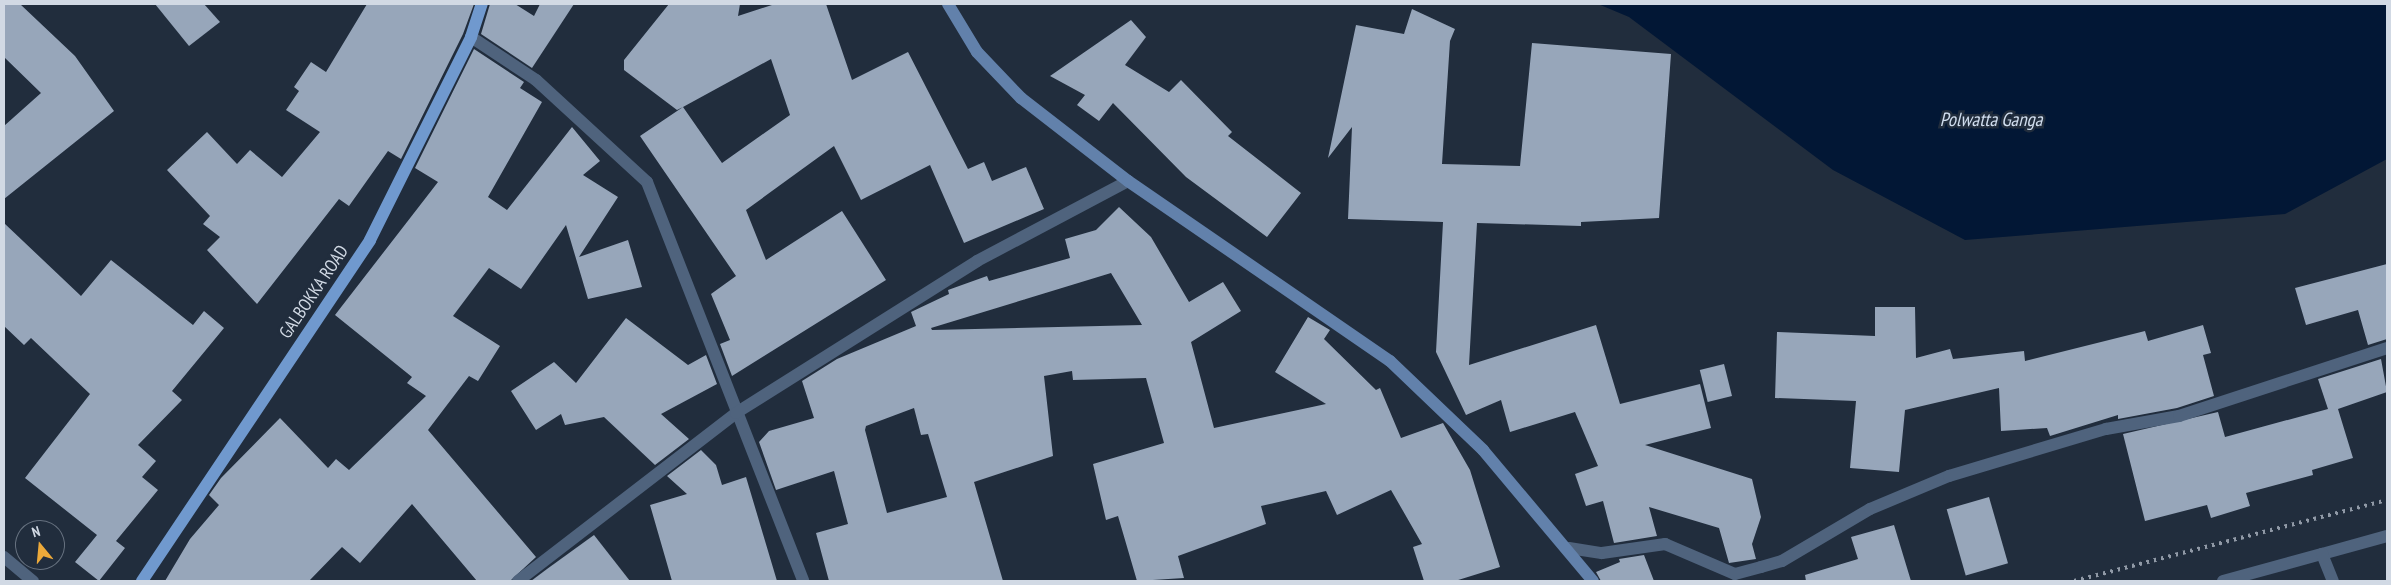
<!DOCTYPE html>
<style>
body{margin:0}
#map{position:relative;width:2391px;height:585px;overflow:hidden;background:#212d3d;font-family:"PT Sans Narrow",sans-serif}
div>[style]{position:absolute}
.water>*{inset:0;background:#021735}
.building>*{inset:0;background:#97a6ba;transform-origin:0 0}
.street>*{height:12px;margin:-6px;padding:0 6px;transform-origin:6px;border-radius:6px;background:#4f637d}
.secondary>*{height:12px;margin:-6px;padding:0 6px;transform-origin:6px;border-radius:6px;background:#6281ab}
.primary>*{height:12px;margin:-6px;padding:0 6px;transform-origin:6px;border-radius:6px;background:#7099ce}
.rail>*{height:4px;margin-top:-2px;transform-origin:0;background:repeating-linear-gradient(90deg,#9099a6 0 2.5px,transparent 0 7.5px)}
span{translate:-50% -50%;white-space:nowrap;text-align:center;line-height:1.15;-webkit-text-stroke:5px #212d3d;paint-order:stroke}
.street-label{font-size:18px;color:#d1d9e4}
.water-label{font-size:19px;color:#d0ddee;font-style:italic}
.frame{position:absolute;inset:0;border:5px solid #d1d9e4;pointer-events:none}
.north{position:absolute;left:15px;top:520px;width:50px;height:50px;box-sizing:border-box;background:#212d3d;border:1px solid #677280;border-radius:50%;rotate:343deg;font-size:14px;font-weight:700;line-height:20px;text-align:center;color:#d1d9e4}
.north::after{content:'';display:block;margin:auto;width:18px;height:22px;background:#eca93a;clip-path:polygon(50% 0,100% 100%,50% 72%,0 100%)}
</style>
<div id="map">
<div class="water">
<div style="clip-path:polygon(1598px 4px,2387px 4px,2387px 159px,2285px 214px,1965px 240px,1833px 170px,1629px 17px)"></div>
</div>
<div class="building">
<div style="clip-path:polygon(4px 4px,20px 4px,75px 56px,114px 111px,4px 199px,4px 126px,41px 93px,4px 57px)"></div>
<div style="clip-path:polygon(155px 4px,204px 4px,220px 22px,189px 46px)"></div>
<div style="clip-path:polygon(367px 4px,474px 4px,463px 34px,401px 159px,388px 151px,349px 206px,339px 199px,257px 304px,207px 250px,220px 237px,203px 224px,210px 216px,167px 170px,207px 132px,237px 164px,250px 150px,282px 177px,320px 132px,286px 110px,299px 91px,294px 87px,311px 62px,326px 72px)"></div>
<div style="clip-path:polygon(490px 4px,515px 4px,534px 16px,540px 4px,574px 4px,532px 68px,481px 34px)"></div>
<div style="clip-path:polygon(evenodd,669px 4px,740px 4px,738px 16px,775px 4px,826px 4px,852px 80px,908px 52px,968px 169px,984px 162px,992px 181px,1026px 167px,1044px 209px,964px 243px,930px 165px,861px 200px,834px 146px,746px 210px,766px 260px,842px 211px,886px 280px,732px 376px,720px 344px,730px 340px,711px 294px,736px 276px,640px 136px,683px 107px,677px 110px,624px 70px,624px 60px,669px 4px,771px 59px,790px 115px,722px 163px,683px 107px,771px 59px)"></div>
<div style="clip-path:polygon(1412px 9px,1455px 29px,1450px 41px,1442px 164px,1520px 166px,1532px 43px,1671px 54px,1659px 218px,1581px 222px,1581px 226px,1477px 223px,1469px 365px,1596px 325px,1620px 404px,1700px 384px,1711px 428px,1645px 445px,1752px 479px,1761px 517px,1752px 544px,1756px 559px,1729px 563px,1719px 528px,1649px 507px,1657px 536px,1614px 543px,1603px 501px,1586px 506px,1575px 474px,1598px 466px,1575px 412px,1510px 432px,1501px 400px,1466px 415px,1436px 352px,1443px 222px,1348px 219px,1352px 127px,1328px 158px,1356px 25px,1404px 34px)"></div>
<div style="clip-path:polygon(1131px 20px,1146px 37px,1125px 65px,1169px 92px,1181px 80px,1232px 132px,1228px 136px,1301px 193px,1267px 237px,1186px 177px,1113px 103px,1099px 121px,1077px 105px,1085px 95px,1050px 76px)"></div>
<div style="clip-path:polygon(474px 49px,524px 82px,520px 88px,542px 102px,488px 197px,507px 210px,572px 127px,600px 161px,583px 175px,618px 197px,579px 257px,628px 240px,642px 287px,588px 299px,566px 225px,521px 289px,489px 268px,453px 316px,500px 346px,478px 381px,469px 376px,428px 430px,536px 557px,510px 581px,477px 581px,412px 504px,360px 563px,342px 547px,309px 581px,165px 581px,190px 539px,219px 505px,209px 495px,221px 478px,280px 418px,328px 468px,336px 459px,349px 470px,426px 396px,407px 383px,412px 377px,335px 315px,438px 182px,415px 168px)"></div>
<div style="clip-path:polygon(evenodd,1119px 207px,1151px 237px,1189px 302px,1223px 282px,1241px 311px,1191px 342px,1214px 428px,1326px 404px,1275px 372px,1308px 317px,1330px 330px,1324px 339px,1376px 390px,1380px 388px,1401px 438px,1443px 423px,1470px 470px,1500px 567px,1455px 581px,1424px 581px,1413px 547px,1422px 544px,1391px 490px,1337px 515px,1326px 491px,1261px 506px,1266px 524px,1178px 556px,1184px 578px,1137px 581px,1118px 516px,1106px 520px,1093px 464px,1164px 443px,1146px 378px,1073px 380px,1072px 371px,1044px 376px,1053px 456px,974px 482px,1003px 581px,829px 581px,816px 533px,848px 524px,834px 471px,776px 490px,759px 442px,769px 431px,814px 418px,802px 381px,837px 359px,916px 326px,911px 312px,949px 294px,948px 290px,987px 276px,989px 281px,1070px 258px,1065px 239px,1096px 230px,1119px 207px,1111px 273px,1142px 325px,932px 330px,931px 328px,1111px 273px,1119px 207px,914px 408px,921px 435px,928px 434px,947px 497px,887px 513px,865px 430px,866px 426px,914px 408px)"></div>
<div style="clip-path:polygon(4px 223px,81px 296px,111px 260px,193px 325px,204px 311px,224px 328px,172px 391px,182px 400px,138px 445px,156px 461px,142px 477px,158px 490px,116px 541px,125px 548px,99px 581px,75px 562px,97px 535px,25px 478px,90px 394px,31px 338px,24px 345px,4px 326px)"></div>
<div style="clip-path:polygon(2387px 264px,2387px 339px,2368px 345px,2358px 310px,2306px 325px,2295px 288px)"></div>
<div style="clip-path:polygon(1875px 307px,1915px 307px,1916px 358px,1950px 349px,1953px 359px,2024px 351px,2025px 361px,2145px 331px,2148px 341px,2203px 325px,2211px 353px,2203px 355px,2214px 396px,2177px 408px,2118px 419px,2118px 415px,2050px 436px,2047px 428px,2001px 431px,1999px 388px,1905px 410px,1899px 472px,1850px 468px,1856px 401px,1775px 398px,1777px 332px,1875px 336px)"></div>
<div style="clip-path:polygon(626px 318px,688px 365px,706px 355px,717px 384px,661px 414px,689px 439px,655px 465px,604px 417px,565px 425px,561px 414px,536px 430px,511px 391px,554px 362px,576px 383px)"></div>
<div style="clip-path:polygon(2381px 359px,2387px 392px,2338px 409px,2353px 458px,2312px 470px,2313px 475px,2246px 493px,2250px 506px,2211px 518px,2207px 505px,2145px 521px,2123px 434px,2218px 412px,2225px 437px,2328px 409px,2318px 379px)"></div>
<div style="left:1724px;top:364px;width:33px;height:25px;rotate:76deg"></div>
<div style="clip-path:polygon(701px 450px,716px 465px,722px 485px,746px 477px,777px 581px,672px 581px,650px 505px,687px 494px,667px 476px)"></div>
<div style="left:1989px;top:497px;width:69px;height:44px;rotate:74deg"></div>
<div style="clip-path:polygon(1894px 525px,1911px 581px,1806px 581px,1805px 575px,1858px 559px,1851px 537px)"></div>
<div style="clip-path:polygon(594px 535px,630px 581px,531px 581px,547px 569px)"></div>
<div style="clip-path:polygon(1644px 555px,1654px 581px,1601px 581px,1596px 572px,1620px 562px,1619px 559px)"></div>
</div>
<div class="street">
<div style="left:471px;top:37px;width:78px;rotate:33.5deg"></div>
<div style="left:536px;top:80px;width:151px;rotate:42.6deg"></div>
<div style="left:647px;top:182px;width:428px;rotate:68.6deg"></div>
<div style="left:1569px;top:548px;width:33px;rotate:9deg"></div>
<div style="left:1602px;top:553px;width:64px;rotate:-8.1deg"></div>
<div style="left:1665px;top:544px;width:76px;rotate:23.2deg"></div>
<div style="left:1735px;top:574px;width:27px;rotate:-15deg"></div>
<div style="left:1761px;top:567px;width:22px;rotate:-16deg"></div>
<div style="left:1782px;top:561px;width:102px;rotate:-30.6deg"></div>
<div style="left:1870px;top:509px;width:86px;rotate:-22.7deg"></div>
<div style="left:1949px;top:476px;width:164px;rotate:-16.7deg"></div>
<div style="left:2106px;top:429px;width:74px;rotate:-10.1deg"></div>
<div style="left:2179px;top:416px;width:219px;rotate:-18.1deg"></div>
<div style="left:2322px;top:554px;width:67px;rotate:-15.5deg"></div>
<div style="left:4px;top:557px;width:38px;rotate:40deg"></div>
<div style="left:518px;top:581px;width:275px;rotate:-37.6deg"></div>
<div style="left:736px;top:413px;width:285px;rotate:-32.2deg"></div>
<div style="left:977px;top:261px;width:171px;rotate:-27.9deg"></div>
<div style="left:2223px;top:581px;width:103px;rotate:-15.3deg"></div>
<div style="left:2322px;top:554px;width:29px;rotate:68deg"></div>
</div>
<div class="secondary">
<div style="left:948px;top:4px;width:56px;rotate:58.9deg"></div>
<div style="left:977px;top:52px;width:64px;rotate:46.3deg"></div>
<div style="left:1021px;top:98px;width:135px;rotate:37.8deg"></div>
<div style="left:1128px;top:181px;width:318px;rotate:34.5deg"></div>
<div style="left:1390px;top:361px;width:129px;rotate:43.7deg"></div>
<div style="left:1483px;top:450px;width:171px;rotate:50deg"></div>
</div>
<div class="primary">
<div style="left:142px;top:581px;width:410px;rotate:-56.2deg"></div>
<div style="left:370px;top:240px;width:227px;rotate:-63.5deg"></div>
<div style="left:471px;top:37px;width:35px;rotate:-72deg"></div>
</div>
<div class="rail">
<div style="left:2074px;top:581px;width:323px;rotate:-14.5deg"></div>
</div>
<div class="street-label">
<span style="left:314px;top:292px;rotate:-56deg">GALBOKKA ROAD</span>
</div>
<div class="water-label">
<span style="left:1991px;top:120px">Polwatta Ganga</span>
</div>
<div class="frame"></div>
<div class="north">N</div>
</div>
